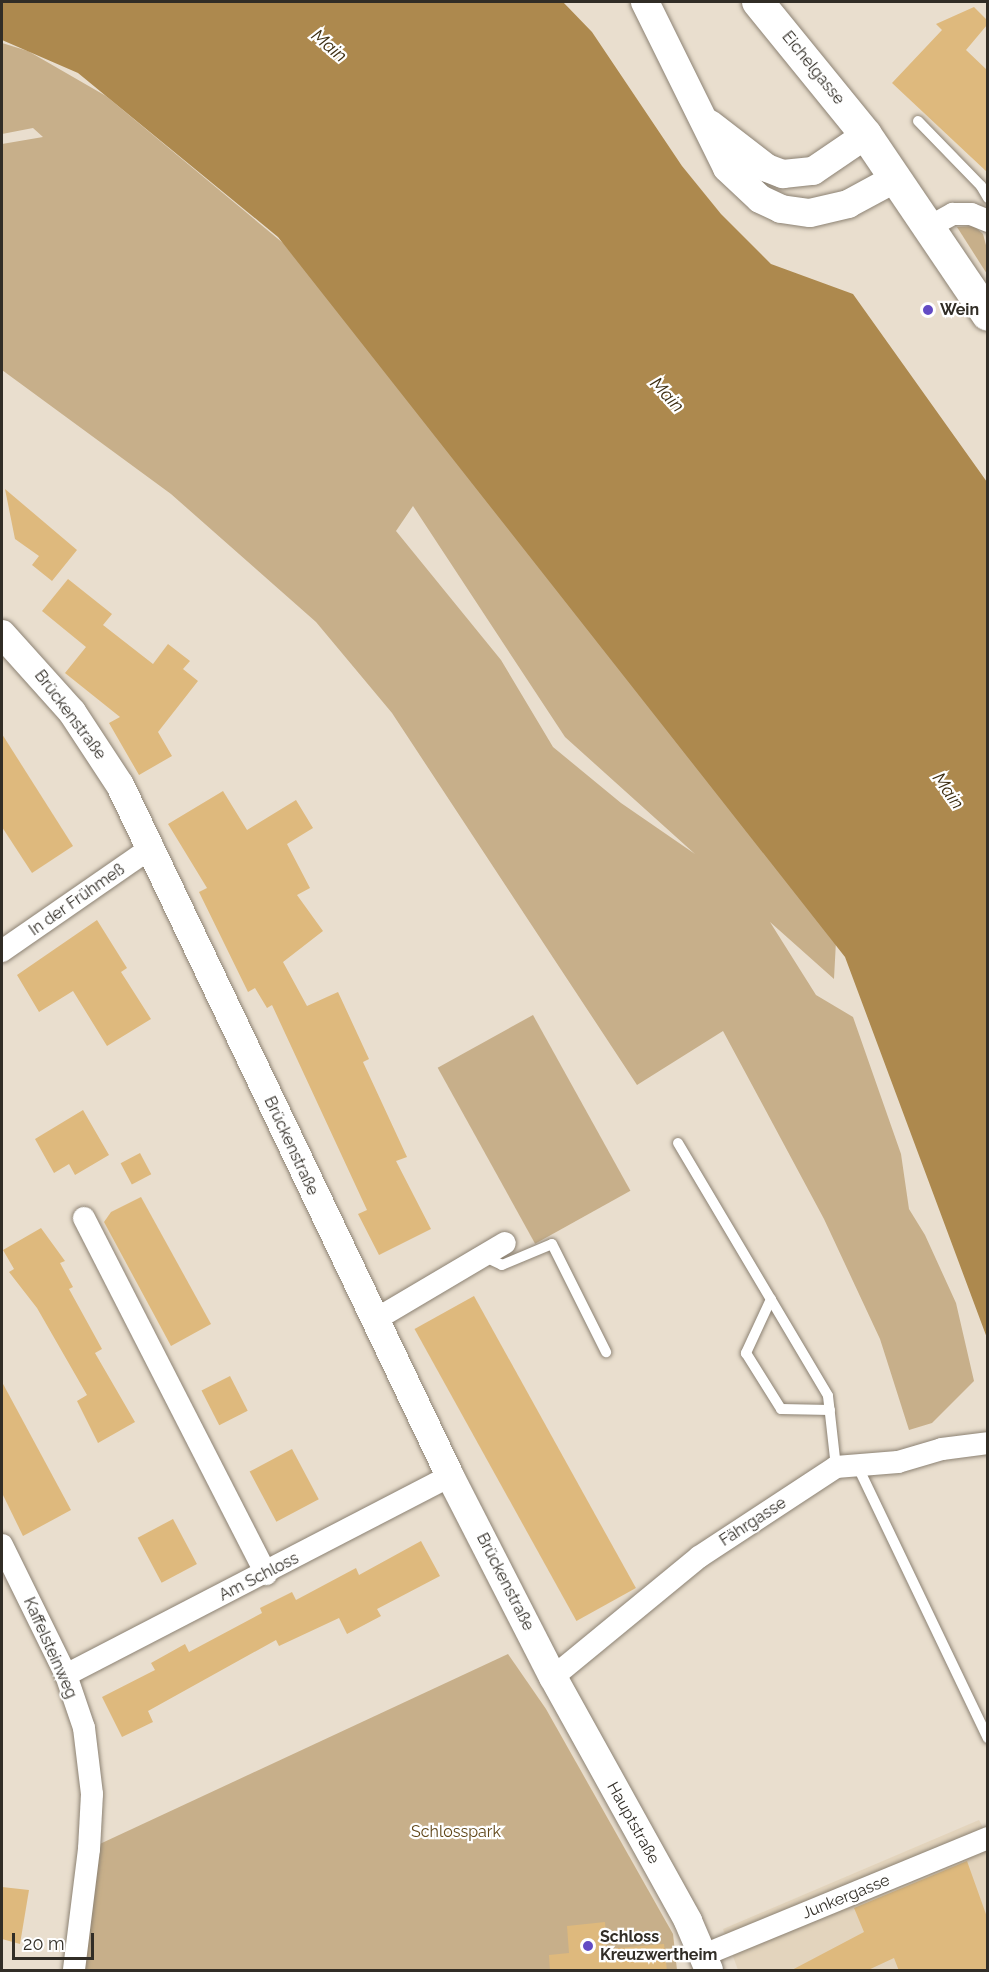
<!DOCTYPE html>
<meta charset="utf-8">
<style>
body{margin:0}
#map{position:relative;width:989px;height:1972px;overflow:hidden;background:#e9dece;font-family:Raleway,sans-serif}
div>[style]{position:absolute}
.built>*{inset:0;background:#e3d4bd}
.green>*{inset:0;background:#c7af8a;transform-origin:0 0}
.water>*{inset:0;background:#ad894e}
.building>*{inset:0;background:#deb97d;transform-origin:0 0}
.roads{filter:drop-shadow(0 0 2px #8c8273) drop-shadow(0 0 2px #8c8273)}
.service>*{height:10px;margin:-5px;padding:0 5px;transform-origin:5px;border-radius:5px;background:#fff}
.minor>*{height:22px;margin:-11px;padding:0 11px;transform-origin:11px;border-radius:11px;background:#fff}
.tertiary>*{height:28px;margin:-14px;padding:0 14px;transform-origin:14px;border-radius:14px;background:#fff}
.secondary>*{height:32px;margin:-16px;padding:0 16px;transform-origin:16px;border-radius:16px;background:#fff}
.dots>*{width:16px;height:16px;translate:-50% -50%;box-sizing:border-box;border:3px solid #fff;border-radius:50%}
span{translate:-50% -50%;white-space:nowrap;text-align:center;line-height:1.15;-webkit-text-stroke:4.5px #fff;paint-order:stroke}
.street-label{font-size:16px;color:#312d26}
.poi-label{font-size:16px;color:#312d26;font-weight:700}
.left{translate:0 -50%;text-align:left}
.park-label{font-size:16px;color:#604618}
.water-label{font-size:18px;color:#3c2d11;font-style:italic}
.frame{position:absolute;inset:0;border:3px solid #312d26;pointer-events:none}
.scale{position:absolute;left:12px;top:1933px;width:82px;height:27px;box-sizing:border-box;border:3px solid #312d26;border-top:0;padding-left:8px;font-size:18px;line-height:21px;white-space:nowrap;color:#312d26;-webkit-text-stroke:4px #fff;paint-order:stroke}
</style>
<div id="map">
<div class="built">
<div style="clip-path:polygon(979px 1820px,987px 1835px,987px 1970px,738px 1970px,723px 1929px)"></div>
</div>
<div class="green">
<div style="clip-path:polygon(evenodd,2px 43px,28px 51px,106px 96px,283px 243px,715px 760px,837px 922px,834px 979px,770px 922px,816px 995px,853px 1017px,901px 1154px,909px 1209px,925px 1235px,956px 1303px,974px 1381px,932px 1423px,909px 1430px,880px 1339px,824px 1219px,723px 1031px,637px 1085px,392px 713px,316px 622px,171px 494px,2px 370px,2px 144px,43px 137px,33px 128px,2px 134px,2px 43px,413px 506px,565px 737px,695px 854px,621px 803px,553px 747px,501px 660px,396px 531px,413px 506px)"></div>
<div style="clip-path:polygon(974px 226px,983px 234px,987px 249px,987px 274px,957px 227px)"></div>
<div style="left:533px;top:1015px;width:201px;height:109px;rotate:61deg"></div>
<div style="clip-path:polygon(508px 1654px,546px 1709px,673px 1934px,677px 1970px,74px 1970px,89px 1849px)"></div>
</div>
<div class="water">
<div style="clip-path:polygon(2px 2px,563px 2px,592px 32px,682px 166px,721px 214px,771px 264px,853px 294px,987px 482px,987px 1338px,845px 957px,278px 237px,78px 73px,2px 40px)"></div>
</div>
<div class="building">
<div style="clip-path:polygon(974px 7px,987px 20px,987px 25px,966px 50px,987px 70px,987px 172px,892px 83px,942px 30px,936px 24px)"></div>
<div style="clip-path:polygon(5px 489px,77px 550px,52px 581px,32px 565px,39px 556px,15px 539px)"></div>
<div style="clip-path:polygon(68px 579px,112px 614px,103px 625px,153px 664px,168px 644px,190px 661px,183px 669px,198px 681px,158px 732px,172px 756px,139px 775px,109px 723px,120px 717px,65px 673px,86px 647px,42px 611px)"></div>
<div style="clip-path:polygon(2px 734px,73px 846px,32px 873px,2px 827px)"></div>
<div style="clip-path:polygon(223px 791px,247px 830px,296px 800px,313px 828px,287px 844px,310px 888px,297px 895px,323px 931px,283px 962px,307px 1006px,338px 992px,369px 1059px,363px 1062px,407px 1157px,396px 1161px,431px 1229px,379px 1255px,358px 1214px,367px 1210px,272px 1005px,267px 1008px,255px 988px,248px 992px,199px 892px,207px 888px,168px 824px)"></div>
<div style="clip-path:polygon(97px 920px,127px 968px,121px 972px,151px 1019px,107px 1046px,73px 991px,39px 1012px,17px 975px)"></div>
<div style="clip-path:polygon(83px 1110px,109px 1155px,75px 1175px,69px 1164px,54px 1173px,35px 1139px)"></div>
<div style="left:140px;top:1153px;width:24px;height:22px;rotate:62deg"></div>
<div style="clip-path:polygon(141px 1197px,211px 1324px,171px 1346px,104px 1222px,111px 1212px)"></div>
<div style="clip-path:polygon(41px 1228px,65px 1261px,60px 1263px,73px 1287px,69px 1289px,102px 1349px,95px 1353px,135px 1422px,98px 1443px,77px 1401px,87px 1395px,37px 1308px,9px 1272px,14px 1269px,3px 1250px)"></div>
<div style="left:474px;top:1296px;width:334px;height:68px;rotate:61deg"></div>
<div style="left:230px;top:1376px;width:39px;height:32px;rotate:63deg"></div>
<div style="clip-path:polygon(2px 1382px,71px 1510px,23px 1536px,2px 1493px)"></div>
<div style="left:292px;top:1449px;width:57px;height:48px;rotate:62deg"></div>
<div style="left:173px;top:1519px;width:51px;height:40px;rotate:62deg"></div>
<div style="clip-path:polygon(421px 1541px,440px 1576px,377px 1609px,381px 1616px,347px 1634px,339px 1618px,279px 1646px,276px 1640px,148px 1711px,153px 1722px,122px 1737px,102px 1697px,155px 1670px,151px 1663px,185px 1644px,189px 1652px,262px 1613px,260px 1608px,292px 1592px,296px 1600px,356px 1568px,359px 1575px)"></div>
<div style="clip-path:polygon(967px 1861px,987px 1917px,987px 1971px,899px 1971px,894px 1958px,866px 1971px,790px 1971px,864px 1932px,854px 1908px)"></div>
<div style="clip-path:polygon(2px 1887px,29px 1890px,20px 1944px,2px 1939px)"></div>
<div style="clip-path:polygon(605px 1922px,607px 1949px,664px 1944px,667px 1971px,550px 1971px,549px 1955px,569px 1953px,567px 1926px)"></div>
</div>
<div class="roads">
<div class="service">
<div style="left:918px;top:121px;width:91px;rotate:45.9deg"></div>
<div style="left:981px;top:186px;width:14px;rotate:60deg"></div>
<div style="left:678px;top:1143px;width:294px;rotate:59.3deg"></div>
<div style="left:828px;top:1396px;width:71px;rotate:83.6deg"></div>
<div style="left:483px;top:1256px;width:21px;rotate:25deg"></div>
<div style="left:502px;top:1265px;width:54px;rotate:-22.8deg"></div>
<div style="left:552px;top:1244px;width:121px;rotate:63.4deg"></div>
<div style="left:771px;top:1299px;width:60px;rotate:114.8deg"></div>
<div style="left:746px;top:1353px;width:66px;rotate:58deg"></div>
<div style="left:781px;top:1409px;width:49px;rotate:1.2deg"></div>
<div style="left:857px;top:1465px;width:303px;rotate:64.4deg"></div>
</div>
<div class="minor">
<div style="left:931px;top:226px;width:25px;rotate:-29deg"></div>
<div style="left:953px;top:214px;width:18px"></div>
<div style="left:971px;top:214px;width:18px;rotate:22deg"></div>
<div style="left:2px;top:951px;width:183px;rotate:-34.7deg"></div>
<div style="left:84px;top:1218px;width:400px;rotate:62.9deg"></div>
<div style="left:373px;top:1321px;width:153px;rotate:-30.6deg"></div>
<div style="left:2px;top:1545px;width:145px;rotate:63.8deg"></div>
<div style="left:66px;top:1675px;width:56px;rotate:71.2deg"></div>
<div style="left:84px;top:1728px;width:66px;rotate:83.1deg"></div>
<div style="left:92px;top:1794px;width:55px;rotate:93.1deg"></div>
<div style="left:89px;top:1849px;width:122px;rotate:97.1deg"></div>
<div style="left:66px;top:1675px;width:433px;rotate:-27.4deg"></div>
<div style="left:553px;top:1677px;width:189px;rotate:-39.4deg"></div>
<div style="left:699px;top:1557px;width:164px;rotate:-33.3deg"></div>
<div style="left:836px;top:1467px;width:62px;rotate:-4.6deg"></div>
<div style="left:898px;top:1462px;width:46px;rotate:-16.5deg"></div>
<div style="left:942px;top:1449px;width:46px;rotate:-7.4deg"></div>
<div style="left:704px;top:1955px;width:307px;rotate:-22.4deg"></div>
</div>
<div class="tertiary">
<div style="left:645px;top:2px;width:185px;rotate:63.7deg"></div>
<div style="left:727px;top:168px;width:45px;rotate:43.2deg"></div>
<div style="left:760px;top:199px;width:23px;rotate:25deg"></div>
<div style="left:781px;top:209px;width:29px;rotate:8deg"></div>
<div style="left:810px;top:213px;width:39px;rotate:-13deg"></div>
<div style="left:848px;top:204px;width:55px;rotate:-28.4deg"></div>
<div style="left:710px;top:124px;width:72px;rotate:37.7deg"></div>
<div style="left:767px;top:168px;width:17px;rotate:21deg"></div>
<div style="left:783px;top:174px;width:30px;rotate:-6deg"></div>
<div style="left:813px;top:171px;width:64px;rotate:-34.2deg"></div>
<div style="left:2px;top:634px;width:105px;rotate:48.1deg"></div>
<div style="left:72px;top:712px;width:87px;rotate:56.7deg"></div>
<div style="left:120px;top:785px;width:766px;rotate:64.47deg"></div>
<div style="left:450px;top:1476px;width:226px;rotate:62.9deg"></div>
<div style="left:553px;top:1677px;width:279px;rotate:61deg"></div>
<div style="left:688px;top:1921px;width:53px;rotate:66.8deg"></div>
</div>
<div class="secondary">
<div style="left:758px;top:2px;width:171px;rotate:50.9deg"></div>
<div style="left:866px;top:135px;width:217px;rotate:55.9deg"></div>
</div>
</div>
<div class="dots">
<div style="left:928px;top:310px;background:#634bc4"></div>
<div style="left:588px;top:1946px;background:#634bc4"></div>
</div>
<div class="street-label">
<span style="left:813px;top:68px;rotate:51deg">Eichelgasse</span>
<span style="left:70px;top:715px;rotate:53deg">Brückenstraße</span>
<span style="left:77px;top:900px;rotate:-35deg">In der Frühmeß</span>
<span style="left:291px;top:1146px;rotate:65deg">Brückenstraße</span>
<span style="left:753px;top:1522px;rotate:-33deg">Fährgasse</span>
<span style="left:259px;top:1577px;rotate:-27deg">Am Schloss</span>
<span style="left:505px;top:1582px;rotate:63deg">Brückenstraße</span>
<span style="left:50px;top:1648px;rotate:66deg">Kaffelsteinweg</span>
<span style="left:633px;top:1823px;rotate:61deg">Hauptstraße</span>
<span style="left:846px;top:1897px;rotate:-22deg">Junkergasse</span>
</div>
<div class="poi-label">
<span class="left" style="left:940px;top:310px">Wein</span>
<span class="left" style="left:600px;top:1946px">Schloss<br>Kreuzwertheim</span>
</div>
<div class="park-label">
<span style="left:456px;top:1832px">Schlosspark</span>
</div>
<div class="water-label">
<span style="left:329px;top:46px;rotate:40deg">Main</span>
<span style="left:667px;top:395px;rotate:47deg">Main</span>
<span style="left:948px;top:791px;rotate:55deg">Main</span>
</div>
<div class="frame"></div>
<div class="scale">20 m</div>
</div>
